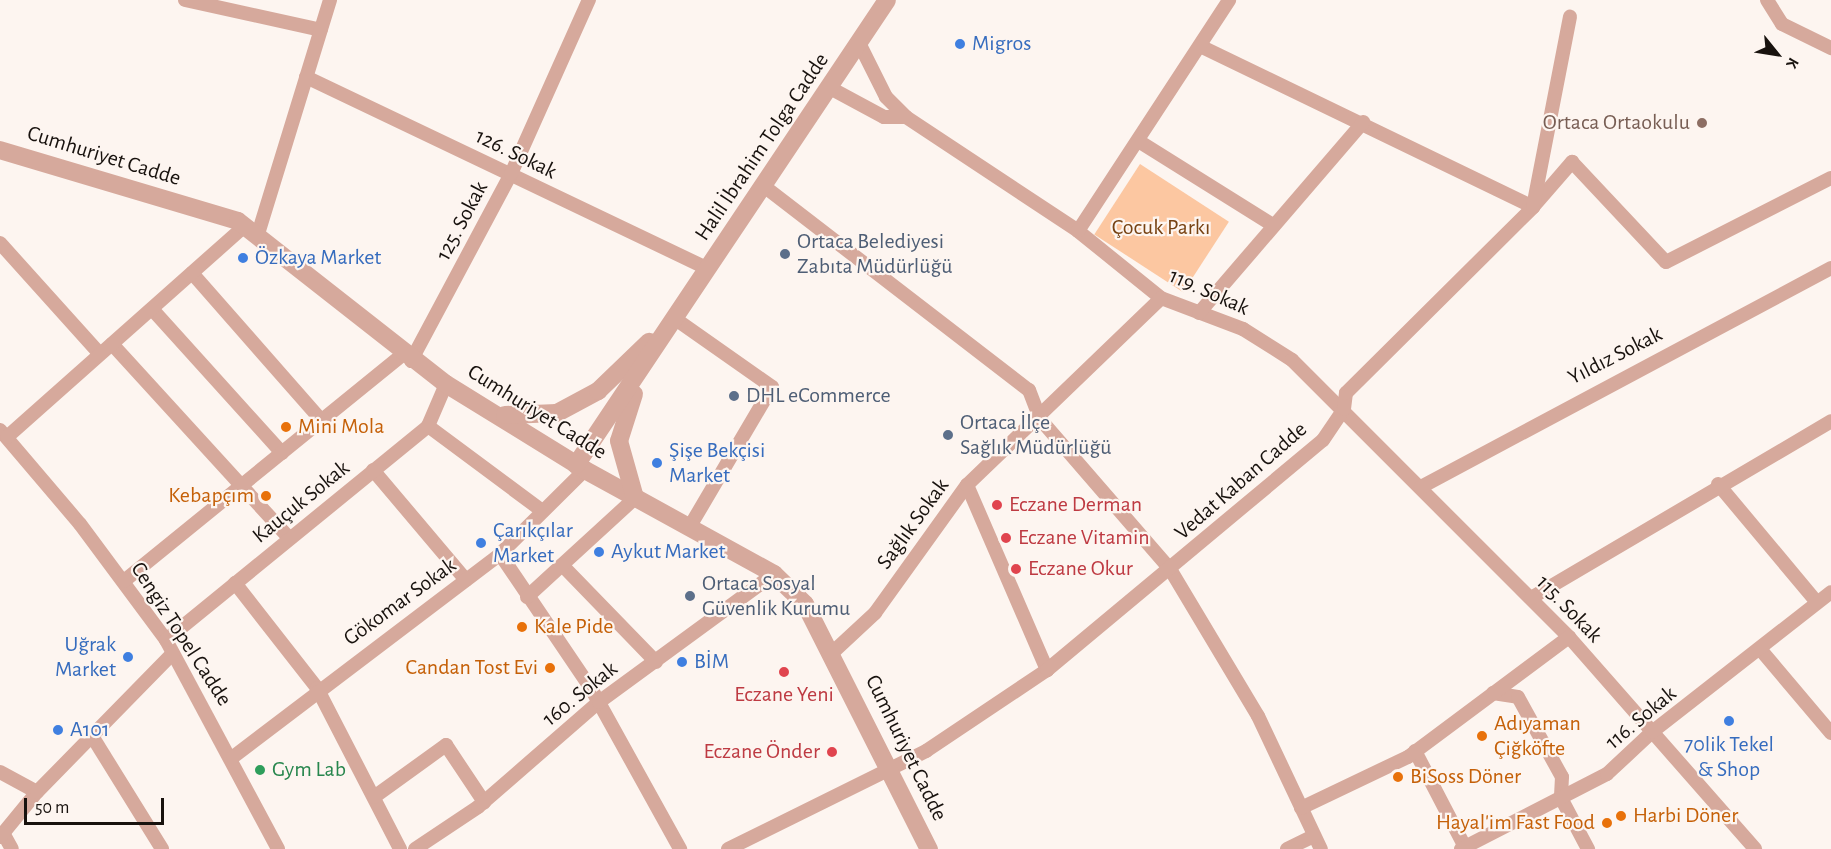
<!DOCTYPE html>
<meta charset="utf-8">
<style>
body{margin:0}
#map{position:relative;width:1831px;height:849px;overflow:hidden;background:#fdf5f0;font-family:"Alegreya Sans",sans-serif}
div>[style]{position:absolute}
.green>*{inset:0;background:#fcc7a1;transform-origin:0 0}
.minor>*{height:14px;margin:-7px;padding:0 7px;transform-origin:7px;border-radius:7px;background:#d6a99c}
.tertiary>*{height:18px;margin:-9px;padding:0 9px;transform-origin:9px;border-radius:9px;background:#d6a99c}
.dots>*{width:16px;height:16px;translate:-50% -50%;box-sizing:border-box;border:3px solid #fdf5f0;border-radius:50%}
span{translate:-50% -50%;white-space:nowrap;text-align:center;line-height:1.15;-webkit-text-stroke:4.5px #fdf5f0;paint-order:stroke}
.shop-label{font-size:22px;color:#366cbe}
.left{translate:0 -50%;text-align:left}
.right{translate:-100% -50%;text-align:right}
.education-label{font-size:22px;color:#785e54}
.street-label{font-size:22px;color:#18120e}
.park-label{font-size:22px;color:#774212}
.service-label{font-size:22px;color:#4e5e75}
.food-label{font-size:22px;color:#c56008}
.health-label{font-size:22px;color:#be3a42}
.leisure-label{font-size:22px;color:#27864d}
.north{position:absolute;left:1747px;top:24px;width:60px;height:60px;-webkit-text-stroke:4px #fdf5f0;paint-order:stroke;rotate:120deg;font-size:16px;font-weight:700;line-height:24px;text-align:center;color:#18120e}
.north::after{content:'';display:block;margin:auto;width:21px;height:27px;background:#18120e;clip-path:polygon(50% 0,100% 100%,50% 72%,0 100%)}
.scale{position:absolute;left:24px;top:798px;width:140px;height:27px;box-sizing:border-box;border:3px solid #18120e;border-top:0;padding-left:8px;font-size:18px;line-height:21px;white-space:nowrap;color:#18120e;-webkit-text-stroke:4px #fdf5f0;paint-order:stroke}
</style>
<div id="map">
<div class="green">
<div style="left:1140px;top:164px;width:106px;height:84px;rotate:33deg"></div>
</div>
<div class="minor">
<div style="left:185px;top:0;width:139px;rotate:12.4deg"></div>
<div style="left:1767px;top:0;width:28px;rotate:58deg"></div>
<div style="left:1782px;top:24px;width:55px;rotate:26.1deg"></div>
<div style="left:860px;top:45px;width:58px;rotate:63.4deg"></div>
<div style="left:886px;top:97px;width:28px;rotate:45deg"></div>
<div style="left:906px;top:117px;width:206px;rotate:33.5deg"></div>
<div style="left:1078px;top:231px;width:107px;rotate:38.9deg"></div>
<div style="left:1161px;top:298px;width:88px;rotate:20.7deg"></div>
<div style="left:1243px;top:329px;width:58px;rotate:32.3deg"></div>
<div style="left:1292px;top:360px;width:392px;rotate:45deg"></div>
<div style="left:1569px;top:637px;width:282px;rotate:48.7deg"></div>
<div style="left:1200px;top:46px;width:370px;rotate:25.8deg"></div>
<div style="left:1533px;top:207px;width:60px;rotate:-49.1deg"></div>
<div style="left:1572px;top:162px;width:137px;rotate:46.8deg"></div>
<div style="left:1666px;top:262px;width:185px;rotate:-27deg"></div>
<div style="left:306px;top:77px;width:445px;rotate:25.5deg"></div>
<div style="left:832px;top:89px;width:59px;rotate:28.3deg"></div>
<div style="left:884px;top:117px;width:22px"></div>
<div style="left:1140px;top:142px;width:157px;rotate:32deg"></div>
<div style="left:765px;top:187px;width:333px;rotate:37.6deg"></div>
<div style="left:1029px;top:390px;width:31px;rotate:69deg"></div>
<div style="left:1040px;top:419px;width:198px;rotate:49.1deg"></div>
<div style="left:1170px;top:569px;width:171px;rotate:59.1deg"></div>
<div style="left:1258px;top:716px;width:147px;rotate:64.7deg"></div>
<div style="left:1078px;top:231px;width:276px;rotate:-56.8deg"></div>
<div style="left:258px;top:234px;width:245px;rotate:-72.9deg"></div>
<div style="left:0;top:243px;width:149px;rotate:48deg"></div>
<div style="left:192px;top:273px;width:197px;rotate:48.7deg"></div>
<div style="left:152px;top:309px;width:194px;rotate:47.9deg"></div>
<div style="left:1199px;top:313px;width:252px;rotate:-49.3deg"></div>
<div style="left:674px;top:318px;width:120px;rotate:35.1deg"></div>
<div style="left:772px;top:387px;width:164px;rotate:120.5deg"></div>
<div style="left:112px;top:344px;width:263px;rotate:47.6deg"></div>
<div style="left:411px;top:361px;width:212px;rotate:-61.9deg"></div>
<div style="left:511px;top:174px;width:191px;rotate:-65.9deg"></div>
<div style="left:428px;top:426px;width:141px;rotate:36.6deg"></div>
<div style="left:0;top:430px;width:123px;rotate:49.6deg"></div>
<div style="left:80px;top:524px;width:144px;rotate:53.4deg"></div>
<div style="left:166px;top:640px;width:237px;rotate:61.8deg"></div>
<div style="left:7px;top:437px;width:318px;rotate:-41.6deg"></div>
<div style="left:373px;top:470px;width:144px;rotate:49.8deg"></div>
<div style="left:1718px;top:484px;width:153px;rotate:50.1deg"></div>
<div style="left:967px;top:485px;width:202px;rotate:66.6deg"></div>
<div style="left:1421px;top:487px;width:465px;rotate:-28.1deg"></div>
<div style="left:500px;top:554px;width:164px;rotate:55.9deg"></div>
<div style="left:592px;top:690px;width:182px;rotate:61deg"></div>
<div style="left:562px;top:565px;width:135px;rotate:45.9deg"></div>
<div style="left:124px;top:581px;width:360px;rotate:-39.1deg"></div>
<div style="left:235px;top:583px;width:133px;rotate:52deg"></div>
<div style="left:317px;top:688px;width:181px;rotate:62.7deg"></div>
<div style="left:527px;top:597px;width:147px;rotate:-42.5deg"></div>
<div style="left:1531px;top:598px;width:348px;rotate:-30.5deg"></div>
<div style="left:166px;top:640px;width:338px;rotate:-39.2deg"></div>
<div style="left:428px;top:426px;width:46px;rotate:-66.8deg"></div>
<div style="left:1760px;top:649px;width:110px;rotate:49.8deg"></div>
<div style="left:832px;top:653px;width:59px;rotate:-42.9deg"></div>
<div style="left:875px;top:613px;width:158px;rotate:-54.3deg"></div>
<div style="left:967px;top:485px;width:269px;rotate:-43.9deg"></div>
<div style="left:1493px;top:693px;width:25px;rotate:9deg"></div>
<div style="left:1518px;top:697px;width:91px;rotate:61.2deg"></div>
<div style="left:1562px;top:777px;width:21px;rotate:93deg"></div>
<div style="left:1561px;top:798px;width:58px;rotate:62.1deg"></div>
<div style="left:92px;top:736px;width:133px;rotate:58.2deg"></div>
<div style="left:1415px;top:751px;width:108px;rotate:62.5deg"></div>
<div style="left:233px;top:757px;width:335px;rotate:-37.2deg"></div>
<div style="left:500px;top:554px;width:120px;rotate:-44.7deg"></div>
<div style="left:0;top:772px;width:42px;rotate:28.4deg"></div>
<div style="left:374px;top:797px;width:89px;rotate:-35.8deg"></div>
<div style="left:446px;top:745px;width:69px;rotate:56.3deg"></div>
<div style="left:1301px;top:808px;width:119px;rotate:-25.5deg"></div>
<div style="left:1408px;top:757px;width:201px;rotate:-36.7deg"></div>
<div style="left:3px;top:833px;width:18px;rotate:61deg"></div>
<div style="left:0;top:837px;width:58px;rotate:-50.6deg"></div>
<div style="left:37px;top:792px;width:194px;rotate:-45.6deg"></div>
<div style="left:415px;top:849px;width:76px;rotate:-33.7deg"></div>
<div style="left:478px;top:807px;width:160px;rotate:-41deg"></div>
<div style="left:599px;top:702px;width:217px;rotate:-36.2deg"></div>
<div style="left:728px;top:849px;width:221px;rotate:-26.3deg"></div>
<div style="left:926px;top:751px;width:146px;rotate:-33.8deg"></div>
<div style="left:1047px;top:670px;width:359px;rotate:-39.8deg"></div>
<div style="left:1323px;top:440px;width:37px;rotate:-56deg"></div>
<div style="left:1344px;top:409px;width:16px;rotate:-83deg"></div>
<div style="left:1346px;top:393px;width:264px;rotate:-44.8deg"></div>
<div style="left:1533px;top:207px;width:194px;rotate:-79deg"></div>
<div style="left:1287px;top:849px;width:30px;rotate:-26deg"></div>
<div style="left:1461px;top:849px;width:164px;rotate:-27.2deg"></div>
<div style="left:1607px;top:774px;width:62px;rotate:-43deg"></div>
<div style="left:1652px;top:732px;width:227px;rotate:-38deg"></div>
</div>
<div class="tertiary">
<div style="left:0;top:150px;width:248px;rotate:16.6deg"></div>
<div style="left:238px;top:221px;width:264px;rotate:38.1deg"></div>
<div style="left:446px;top:384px;width:163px;rotate:31.7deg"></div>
<div style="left:585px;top:470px;width:216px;rotate:28.8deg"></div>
<div style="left:774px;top:574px;width:43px;rotate:44.1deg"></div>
<div style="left:805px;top:604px;width:275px;rotate:63.2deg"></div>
<div style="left:634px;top:394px;width:49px;rotate:107.7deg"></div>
<div style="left:619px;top:441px;width:59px;rotate:74.3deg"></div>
<div style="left:505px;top:415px;width:52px;rotate:-2.2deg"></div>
<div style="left:557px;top:413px;width:47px;rotate:-28.2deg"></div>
<div style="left:598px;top:391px;width:71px;rotate:-43.9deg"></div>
<div style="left:576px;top:465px;width:559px;rotate:-56.22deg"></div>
</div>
<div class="dots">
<div style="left:960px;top:44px;background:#3f7fe0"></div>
<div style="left:1702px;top:123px;background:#8d6e63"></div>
<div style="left:785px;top:254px;background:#5c6f8a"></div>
<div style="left:243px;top:258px;background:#3f7fe0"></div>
<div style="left:734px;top:396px;background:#5c6f8a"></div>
<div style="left:286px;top:427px;background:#e8710a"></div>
<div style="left:948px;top:435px;background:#5c6f8a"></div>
<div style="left:657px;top:463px;background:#3f7fe0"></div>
<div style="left:266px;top:496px;background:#e8710a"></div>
<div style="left:997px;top:505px;background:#e0444e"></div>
<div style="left:1006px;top:538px;background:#e0444e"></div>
<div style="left:481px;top:543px;background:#3f7fe0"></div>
<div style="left:599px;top:552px;background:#3f7fe0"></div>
<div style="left:1016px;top:569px;background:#e0444e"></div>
<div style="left:690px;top:596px;background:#5c6f8a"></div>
<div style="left:522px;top:627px;background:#e8710a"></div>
<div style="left:128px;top:657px;background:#3f7fe0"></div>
<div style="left:682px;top:662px;background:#3f7fe0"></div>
<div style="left:550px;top:668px;background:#e8710a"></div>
<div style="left:784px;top:672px;background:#e0444e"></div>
<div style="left:1729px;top:721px;background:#3f7fe0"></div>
<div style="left:58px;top:730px;background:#3f7fe0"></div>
<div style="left:1482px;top:736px;background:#e8710a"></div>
<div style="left:832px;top:752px;background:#e0444e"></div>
<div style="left:260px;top:770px;background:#2e9e5b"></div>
<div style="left:1398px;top:777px;background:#e8710a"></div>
<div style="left:1621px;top:816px;background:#e8710a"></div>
<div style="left:1607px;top:823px;background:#e8710a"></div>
</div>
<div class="shop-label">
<span class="left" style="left:972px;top:44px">Migros</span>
<span class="left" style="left:255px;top:258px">Özkaya Market</span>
<span class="left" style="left:669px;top:463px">Şişe Bekçisi<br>Market</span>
<span class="left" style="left:493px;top:543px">Çarıkçılar<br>Market</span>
<span class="left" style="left:611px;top:552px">Aykut Market</span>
<span class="right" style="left:116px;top:657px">Uğrak<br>Market</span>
<span class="left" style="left:694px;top:662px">BİM</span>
<span class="left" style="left:70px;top:730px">A101</span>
<span style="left:1729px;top:757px">70lik Tekel<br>&amp; Shop</span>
</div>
<div class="education-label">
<span class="right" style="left:1690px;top:123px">Ortaca Ortaokulu</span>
</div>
<div class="street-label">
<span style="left:762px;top:147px;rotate:-56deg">Halil İbrahim Tolga Cadde</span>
<span style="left:516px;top:154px;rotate:26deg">126. Sokak</span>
<span style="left:104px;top:156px;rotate:17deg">Cumhuriyet Cadde</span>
<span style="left:462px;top:221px;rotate:-62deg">125. Sokak</span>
<span style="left:1209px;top:292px;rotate:24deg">119. Sokak</span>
<span style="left:1615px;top:356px;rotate:-27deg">Yıldız Sokak</span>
<span style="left:537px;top:412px;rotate:32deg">Cumhuriyet Cadde</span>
<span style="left:1241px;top:481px;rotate:-41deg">Vedat Kaban Cadde</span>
<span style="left:301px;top:502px;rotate:-39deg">Kauçuk Sokak</span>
<span style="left:913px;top:524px;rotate:-54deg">Sağlık Sokak</span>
<span style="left:400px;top:602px;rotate:-36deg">Gökomar Sokak</span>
<span style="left:1569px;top:609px;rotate:46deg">115. Sokak</span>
<span style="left:181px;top:634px;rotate:57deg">Cengiz Topel Cadde</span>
<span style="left:580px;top:694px;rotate:-39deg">160. Sokak</span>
<span style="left:1641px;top:718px;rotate:-40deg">116. Sokak</span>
<span style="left:906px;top:748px;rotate:64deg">Cumhuriyet Cadde</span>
</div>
<div class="park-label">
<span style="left:1161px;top:228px">Çocuk Parkı</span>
</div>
<div class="service-label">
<span class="left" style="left:797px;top:254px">Ortaca Belediyesi<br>Zabıta Müdürlüğü</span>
<span class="left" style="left:746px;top:396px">DHL eCommerce</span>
<span class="left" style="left:960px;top:435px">Ortaca İlçe<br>Sağlık Müdürlüğü</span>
<span class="left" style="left:702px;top:596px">Ortaca Sosyal<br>Güvenlik Kurumu</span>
</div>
<div class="food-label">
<span class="left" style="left:298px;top:427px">Mini Mola</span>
<span class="right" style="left:254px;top:496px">Kebapçım</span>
<span class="left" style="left:534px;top:627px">Kale Pide</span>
<span class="right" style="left:538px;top:668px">Candan Tost Evi</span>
<span class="left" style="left:1494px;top:736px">Adıyaman<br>Çiğköfte</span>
<span class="left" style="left:1410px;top:777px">BiSoss Döner</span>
<span class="left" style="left:1633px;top:816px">Harbi Döner</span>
<span class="right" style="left:1595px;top:823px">Hayal'im Fast Food</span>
</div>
<div class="health-label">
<span class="left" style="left:1009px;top:505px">Eczane Derman</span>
<span class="left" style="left:1018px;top:538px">Eczane Vitamin</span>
<span class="left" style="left:1028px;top:569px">Eczane Okur</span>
<span style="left:784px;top:695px">Eczane Yeni</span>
<span class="right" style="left:820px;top:752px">Eczane Önder</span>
</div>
<div class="leisure-label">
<span class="left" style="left:272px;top:770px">Gym Lab</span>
</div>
<div class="north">K</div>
<div class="scale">50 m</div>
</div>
